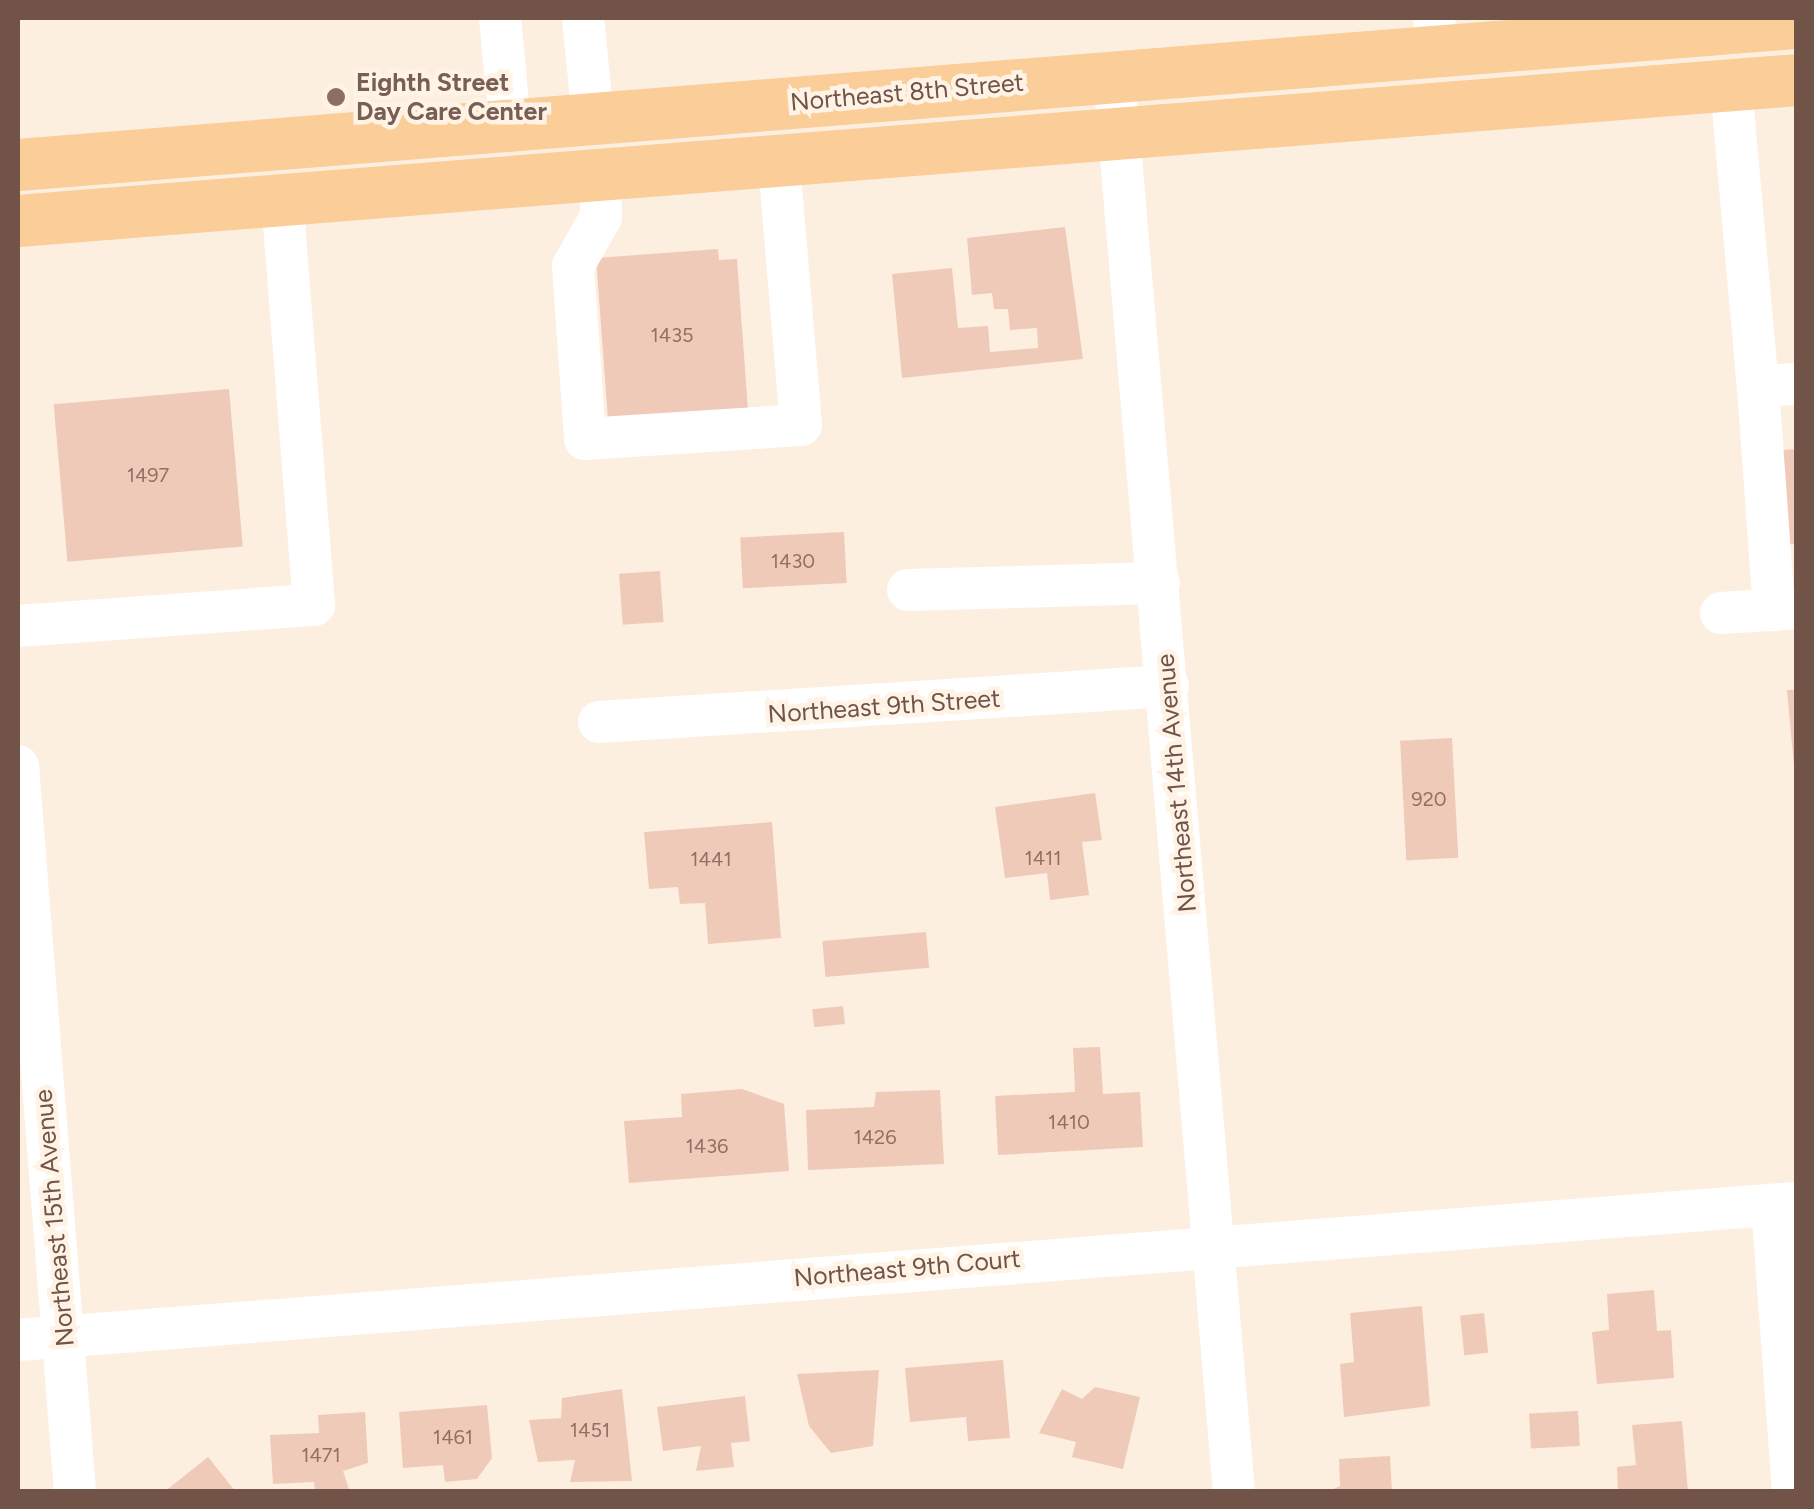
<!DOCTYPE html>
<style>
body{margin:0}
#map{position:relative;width:1814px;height:1509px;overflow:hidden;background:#fcefe0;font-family:Figtree,sans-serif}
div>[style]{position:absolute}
.building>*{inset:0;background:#f0cab9;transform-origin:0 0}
.minor>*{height:42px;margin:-21px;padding:0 21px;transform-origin:21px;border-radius:21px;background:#fff}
.major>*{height:52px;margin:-26px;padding:0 26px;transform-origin:26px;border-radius:26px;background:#facd99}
.dots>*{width:28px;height:28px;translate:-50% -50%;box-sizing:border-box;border:5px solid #fff3e6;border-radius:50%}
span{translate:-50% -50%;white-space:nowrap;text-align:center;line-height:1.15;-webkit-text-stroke:9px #fff3e6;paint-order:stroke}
.number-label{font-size:20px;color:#927164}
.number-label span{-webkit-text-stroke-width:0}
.education-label{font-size:25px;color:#785e54;font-weight:700}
.left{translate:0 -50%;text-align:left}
.street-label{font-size:25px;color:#725348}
.frame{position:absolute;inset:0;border:20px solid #725348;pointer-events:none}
</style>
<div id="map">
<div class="building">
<div style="clip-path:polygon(1065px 227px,1083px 359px,902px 378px,892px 274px,952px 268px,958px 328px,988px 326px,990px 352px,1038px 348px,1037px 328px,1010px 330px,1008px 309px,994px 309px,992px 293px,972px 295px,967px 238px)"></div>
<div style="clip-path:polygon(718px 249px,719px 260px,737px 259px,748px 410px,608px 420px,596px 258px)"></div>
<div style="left:229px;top:389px;width:158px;height:176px;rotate:85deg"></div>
<div style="clip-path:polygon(1796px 449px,1796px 544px,1777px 545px,1769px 451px)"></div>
<div style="left:844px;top:532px;width:51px;height:104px;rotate:87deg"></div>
<div style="left:660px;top:571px;width:51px;height:41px;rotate:86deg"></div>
<div style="clip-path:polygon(1787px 690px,1796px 690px,1796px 767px,1794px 767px)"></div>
<div style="left:1452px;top:738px;width:120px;height:52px;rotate:87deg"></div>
<div style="clip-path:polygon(1095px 793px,1102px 840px,1082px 842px,1089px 895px,1050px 900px,1047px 873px,1005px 878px,995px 807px)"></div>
<div style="clip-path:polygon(772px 822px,781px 938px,708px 944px,705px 903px,680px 904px,678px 887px,649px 889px,644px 832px)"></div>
<div style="left:926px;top:932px;width:36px;height:104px;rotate:85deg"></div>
<div style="left:843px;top:1006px;width:18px;height:31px;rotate:84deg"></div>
<div style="clip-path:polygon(1100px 1047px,1103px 1094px,1140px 1092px,1143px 1147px,998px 1155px,995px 1096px,1075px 1092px,1073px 1048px)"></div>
<div style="clip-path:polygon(742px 1089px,784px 1104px,789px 1171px,629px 1183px,624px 1121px,682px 1117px,681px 1094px)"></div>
<div style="clip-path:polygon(940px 1090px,944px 1164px,808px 1170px,806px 1110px,874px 1107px,876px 1092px)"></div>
<div style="clip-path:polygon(1654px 1290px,1657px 1331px,1671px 1330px,1674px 1378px,1597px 1384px,1592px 1332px,1609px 1330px,1607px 1294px)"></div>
<div style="clip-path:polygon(1422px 1306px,1430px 1406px,1344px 1417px,1340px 1364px,1354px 1362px,1350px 1313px)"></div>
<div style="left:1484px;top:1313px;width:40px;height:24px;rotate:84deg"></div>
<div style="clip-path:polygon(1003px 1360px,1010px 1438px,968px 1441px,966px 1417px,910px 1422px,905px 1368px)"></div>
<div style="clip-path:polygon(879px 1370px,873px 1446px,831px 1453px,809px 1426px,797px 1374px)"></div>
<div style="clip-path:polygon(1095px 1387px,1140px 1397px,1123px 1469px,1072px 1457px,1076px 1442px,1039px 1433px,1062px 1389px,1082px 1399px)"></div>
<div style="clip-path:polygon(622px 1389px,632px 1481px,570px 1482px,575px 1460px,538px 1462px,529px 1420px,561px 1418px,562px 1398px)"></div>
<div style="clip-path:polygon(745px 1396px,750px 1441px,731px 1443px,734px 1467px,696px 1471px,701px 1446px,663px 1451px,657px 1407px)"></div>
<div style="clip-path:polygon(487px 1405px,492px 1458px,477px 1479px,445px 1482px,443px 1465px,403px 1468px,399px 1412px)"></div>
<div style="left:1578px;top:1411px;width:35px;height:49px;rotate:87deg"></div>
<div style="clip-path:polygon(365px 1412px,368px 1463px,343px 1471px,350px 1492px,315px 1492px,314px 1482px,273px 1484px,270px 1435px,319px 1433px,318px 1415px)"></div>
<div style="clip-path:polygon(1682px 1421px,1688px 1492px,1618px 1492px,1617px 1467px,1636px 1465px,1632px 1425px)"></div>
<div style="clip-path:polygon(1390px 1456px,1392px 1492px,1327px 1492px,1340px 1486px,1339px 1459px)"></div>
<div style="clip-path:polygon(208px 1457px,236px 1492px,164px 1492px)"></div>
</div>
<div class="minor">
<div style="left:500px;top:18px;width:106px;rotate:84.6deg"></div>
<div style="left:583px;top:18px;width:100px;rotate:84.3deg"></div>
<div style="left:1434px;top:18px;width:32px;rotate:85deg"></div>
<div style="left:1114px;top:75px;width:1422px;rotate:85.16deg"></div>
<div style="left:1731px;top:86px;width:302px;rotate:84.9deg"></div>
<div style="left:1758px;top:387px;width:38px;rotate:-5deg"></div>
<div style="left:600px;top:175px;width:42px;rotate:88.6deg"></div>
<div style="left:601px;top:217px;width:56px;rotate:119.7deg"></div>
<div style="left:573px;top:266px;width:173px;rotate:86deg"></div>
<div style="left:585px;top:439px;width:216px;rotate:-3.7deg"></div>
<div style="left:801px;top:425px;width:265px;rotate:-94.8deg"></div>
<div style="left:1758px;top:387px;width:224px;rotate:85.9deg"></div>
<div style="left:908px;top:590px;width:251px;rotate:-1.6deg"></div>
<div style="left:1721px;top:613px;width:75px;rotate:-3.8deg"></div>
<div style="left:18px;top:626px;width:297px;rotate:-4.1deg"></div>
<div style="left:314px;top:605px;width:406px;rotate:-94.5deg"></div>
<div style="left:599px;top:722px;width:570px;rotate:-3.62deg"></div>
<div style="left:18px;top:766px;width:728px;rotate:85.51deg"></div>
<div style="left:1772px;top:1205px;width:288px;rotate:85.8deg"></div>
<div style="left:18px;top:1340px;width:1783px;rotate:-4.41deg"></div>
</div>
<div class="major">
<div style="left:18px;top:165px;width:1784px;rotate:-4.57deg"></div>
<div style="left:18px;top:221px;width:1784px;rotate:-4.53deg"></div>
</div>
<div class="dots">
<div style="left:336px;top:97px;background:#8d6e63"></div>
</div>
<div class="number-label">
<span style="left:672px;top:335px">1435</span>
<span style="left:148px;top:475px">1497</span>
<span style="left:793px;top:561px">1430</span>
<span style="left:1429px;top:799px">920</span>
<span style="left:1043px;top:858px">1411</span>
<span style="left:711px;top:859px">1441</span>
<span style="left:1069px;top:1122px">1410</span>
<span style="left:875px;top:1137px">1426</span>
<span style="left:707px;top:1146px">1436</span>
<span style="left:590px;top:1430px">1451</span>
<span style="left:453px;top:1437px">1461</span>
<span style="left:321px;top:1455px">1471</span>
</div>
<div class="education-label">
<span class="left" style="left:356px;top:97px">Eighth Street<br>Day Care Center</span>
</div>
<div class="street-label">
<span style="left:907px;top:92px;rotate:-5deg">Northeast 8th Street</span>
<span style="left:884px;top:706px;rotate:-4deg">Northeast 9th Street</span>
<span style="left:1176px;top:783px;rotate:-95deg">Northeast 14th Avenue</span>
<span style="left:54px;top:1218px;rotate:-95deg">Northeast 15th Avenue</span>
<span style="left:907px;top:1268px;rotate:-5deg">Northeast 9th Court</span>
</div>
<div class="frame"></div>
</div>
